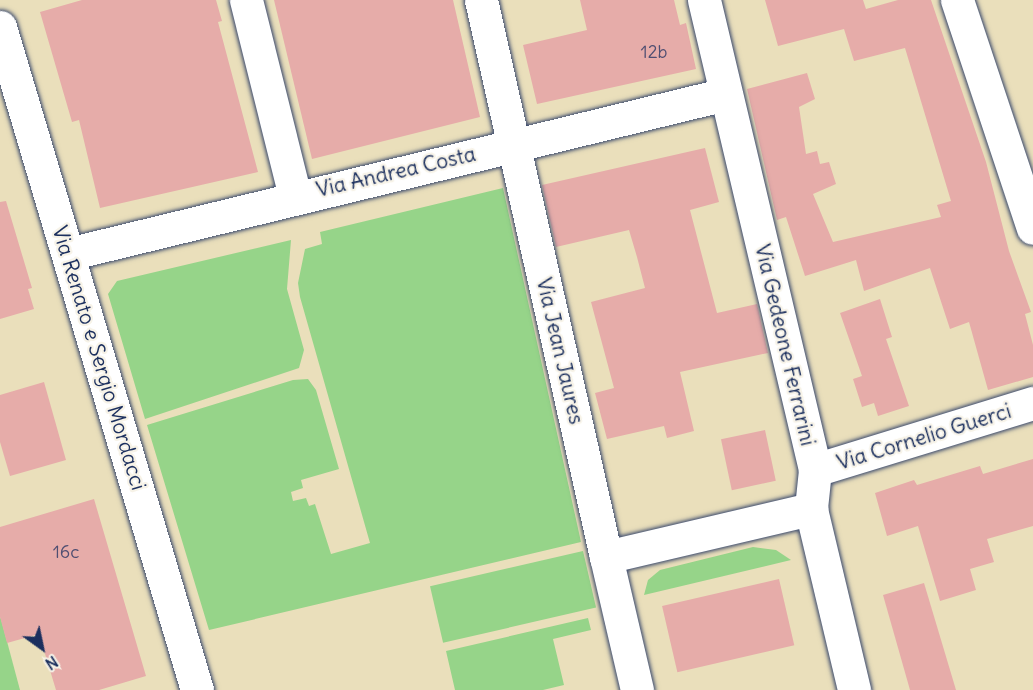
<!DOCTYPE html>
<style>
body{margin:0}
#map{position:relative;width:1033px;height:690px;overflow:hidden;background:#eadfbb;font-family:Delius,sans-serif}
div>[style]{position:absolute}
.green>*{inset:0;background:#96d489;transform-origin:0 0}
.building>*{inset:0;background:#e6aca9;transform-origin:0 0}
.roads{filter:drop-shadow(0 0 2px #3a496c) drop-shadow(0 0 2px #3a496c)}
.minor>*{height:33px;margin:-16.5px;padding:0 16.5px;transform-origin:16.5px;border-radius:16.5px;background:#fff}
span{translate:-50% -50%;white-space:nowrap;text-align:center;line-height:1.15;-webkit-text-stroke:4.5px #f7f3e8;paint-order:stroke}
.number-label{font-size:18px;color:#4e4e71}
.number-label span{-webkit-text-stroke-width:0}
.street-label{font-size:21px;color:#1b2f5e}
.north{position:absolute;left:12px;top:618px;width:60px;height:60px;-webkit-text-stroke:4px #f7f3e8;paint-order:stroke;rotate:147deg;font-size:16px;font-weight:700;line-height:24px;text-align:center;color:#1b2f5e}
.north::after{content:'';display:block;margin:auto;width:21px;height:27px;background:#1b2f5e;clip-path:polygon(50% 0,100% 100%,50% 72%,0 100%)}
</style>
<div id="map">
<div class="green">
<div style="clip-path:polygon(503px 188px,581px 542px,209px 630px,147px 425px,293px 380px,308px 379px,316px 390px,339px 469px,301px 480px,303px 488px,291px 492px,293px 501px,306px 498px,309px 506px,315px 504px,331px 554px,370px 543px,300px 297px,298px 283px,305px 249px,322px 244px,320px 232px)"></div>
<div style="clip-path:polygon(291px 240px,287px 289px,304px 350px,299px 368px,145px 419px,108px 294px,117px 281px)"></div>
<div style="clip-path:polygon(753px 547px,776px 550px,791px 560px,644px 595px,648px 580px,660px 570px)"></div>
<div style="left:583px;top:551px;width:58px;height:157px;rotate:77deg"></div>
<div style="clip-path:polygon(0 617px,1px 619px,20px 690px,0 690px)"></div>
<div style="clip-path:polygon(588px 618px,591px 630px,553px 639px,564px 685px,543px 690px,455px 690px,446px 651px)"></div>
</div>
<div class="building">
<div style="clip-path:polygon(82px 0,216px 0,222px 21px,218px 22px,258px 172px,100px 208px,79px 120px,72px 122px,40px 12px)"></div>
<div style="clip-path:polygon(274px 0,453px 0,480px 117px,312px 159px)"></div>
<div style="clip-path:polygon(580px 0,674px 0,680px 25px,686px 23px,696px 69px,537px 104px,523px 45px,587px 30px)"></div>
<div style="clip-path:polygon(765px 0,863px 0,866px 9px,898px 0,931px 0,986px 162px,1009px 251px,1031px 312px,1025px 314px,1033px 345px,1033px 377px,988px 390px,969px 322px,950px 329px,930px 268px,864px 291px,856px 260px,805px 276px,786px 217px,777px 220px,747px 89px,807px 73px,815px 99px,799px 107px,806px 154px,817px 151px,820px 164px,829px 162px,836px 184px,813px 194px,833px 242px,941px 217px,937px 205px,951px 201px,905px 48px,854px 61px,844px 29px,778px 46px)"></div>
<div style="clip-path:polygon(705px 148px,719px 202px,690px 210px,717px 313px,757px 304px,768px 353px,680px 372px,694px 431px,667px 438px,664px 426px,607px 439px,595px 393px,614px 388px,591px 302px,645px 288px,637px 257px,629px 230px,556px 247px,542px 185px)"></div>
<div style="clip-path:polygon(6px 201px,32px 288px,28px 289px,34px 309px,0 319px,0 202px)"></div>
<div style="clip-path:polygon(880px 299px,892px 337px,886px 339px,909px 406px,878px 416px,874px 403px,862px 407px,853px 379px,862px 376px,840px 313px)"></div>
<div style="clip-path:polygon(44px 382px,66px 460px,10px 476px,0 442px,0 395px)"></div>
<div style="left:765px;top:430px;width:52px;height:45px;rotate:78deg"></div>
<div style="clip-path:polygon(1033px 459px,1033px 526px,987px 539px,994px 562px,970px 569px,976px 590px,940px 601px,918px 526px,887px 536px,875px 493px,914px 480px,917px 485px,980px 466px,983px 474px)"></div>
<div style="clip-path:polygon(94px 499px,146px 676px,99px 690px,56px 690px,39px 634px,7px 643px,0 617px,0 527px)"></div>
<div style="left:779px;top:579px;width:68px;height:120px;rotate:77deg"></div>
<div style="clip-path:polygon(924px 583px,956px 690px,910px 690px,883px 595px)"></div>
</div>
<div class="roads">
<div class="minor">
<div style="left:246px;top:0;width:202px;rotate:76deg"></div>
<div style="left:481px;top:0;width:571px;rotate:77.35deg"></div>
<div style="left:704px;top:0;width:483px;rotate:76.7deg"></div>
<div style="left:815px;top:470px;width:39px;rotate:96deg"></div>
<div style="left:811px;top:509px;width:186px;rotate:76.6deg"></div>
<div style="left:957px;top:0;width:240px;rotate:71.6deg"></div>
<div style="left:0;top:27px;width:692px;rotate:73.45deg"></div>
<div style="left:68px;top:254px;width:677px;rotate:-13.67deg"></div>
<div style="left:815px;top:470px;width:228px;rotate:-17.1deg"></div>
<div style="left:637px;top:690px;width:137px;rotate:-103.1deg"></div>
<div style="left:606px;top:557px;width:211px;rotate:-13.2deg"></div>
</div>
</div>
<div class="number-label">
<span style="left:654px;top:52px">12b</span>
<span style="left:66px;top:552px">16c</span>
</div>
<div class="street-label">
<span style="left:396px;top:172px;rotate:-13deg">Via Andrea Costa</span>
<span style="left:785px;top:345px;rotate:77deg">Via Gedeone Ferrarini</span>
<span style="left:560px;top:351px;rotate:77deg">Via Jean Jaures</span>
<span style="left:99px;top:358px;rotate:73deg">Via Renato e Sergio Mordacci</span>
<span style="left:924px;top:437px;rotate:-17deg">Via Cornelio Guerci</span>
</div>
<div class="north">N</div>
</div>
